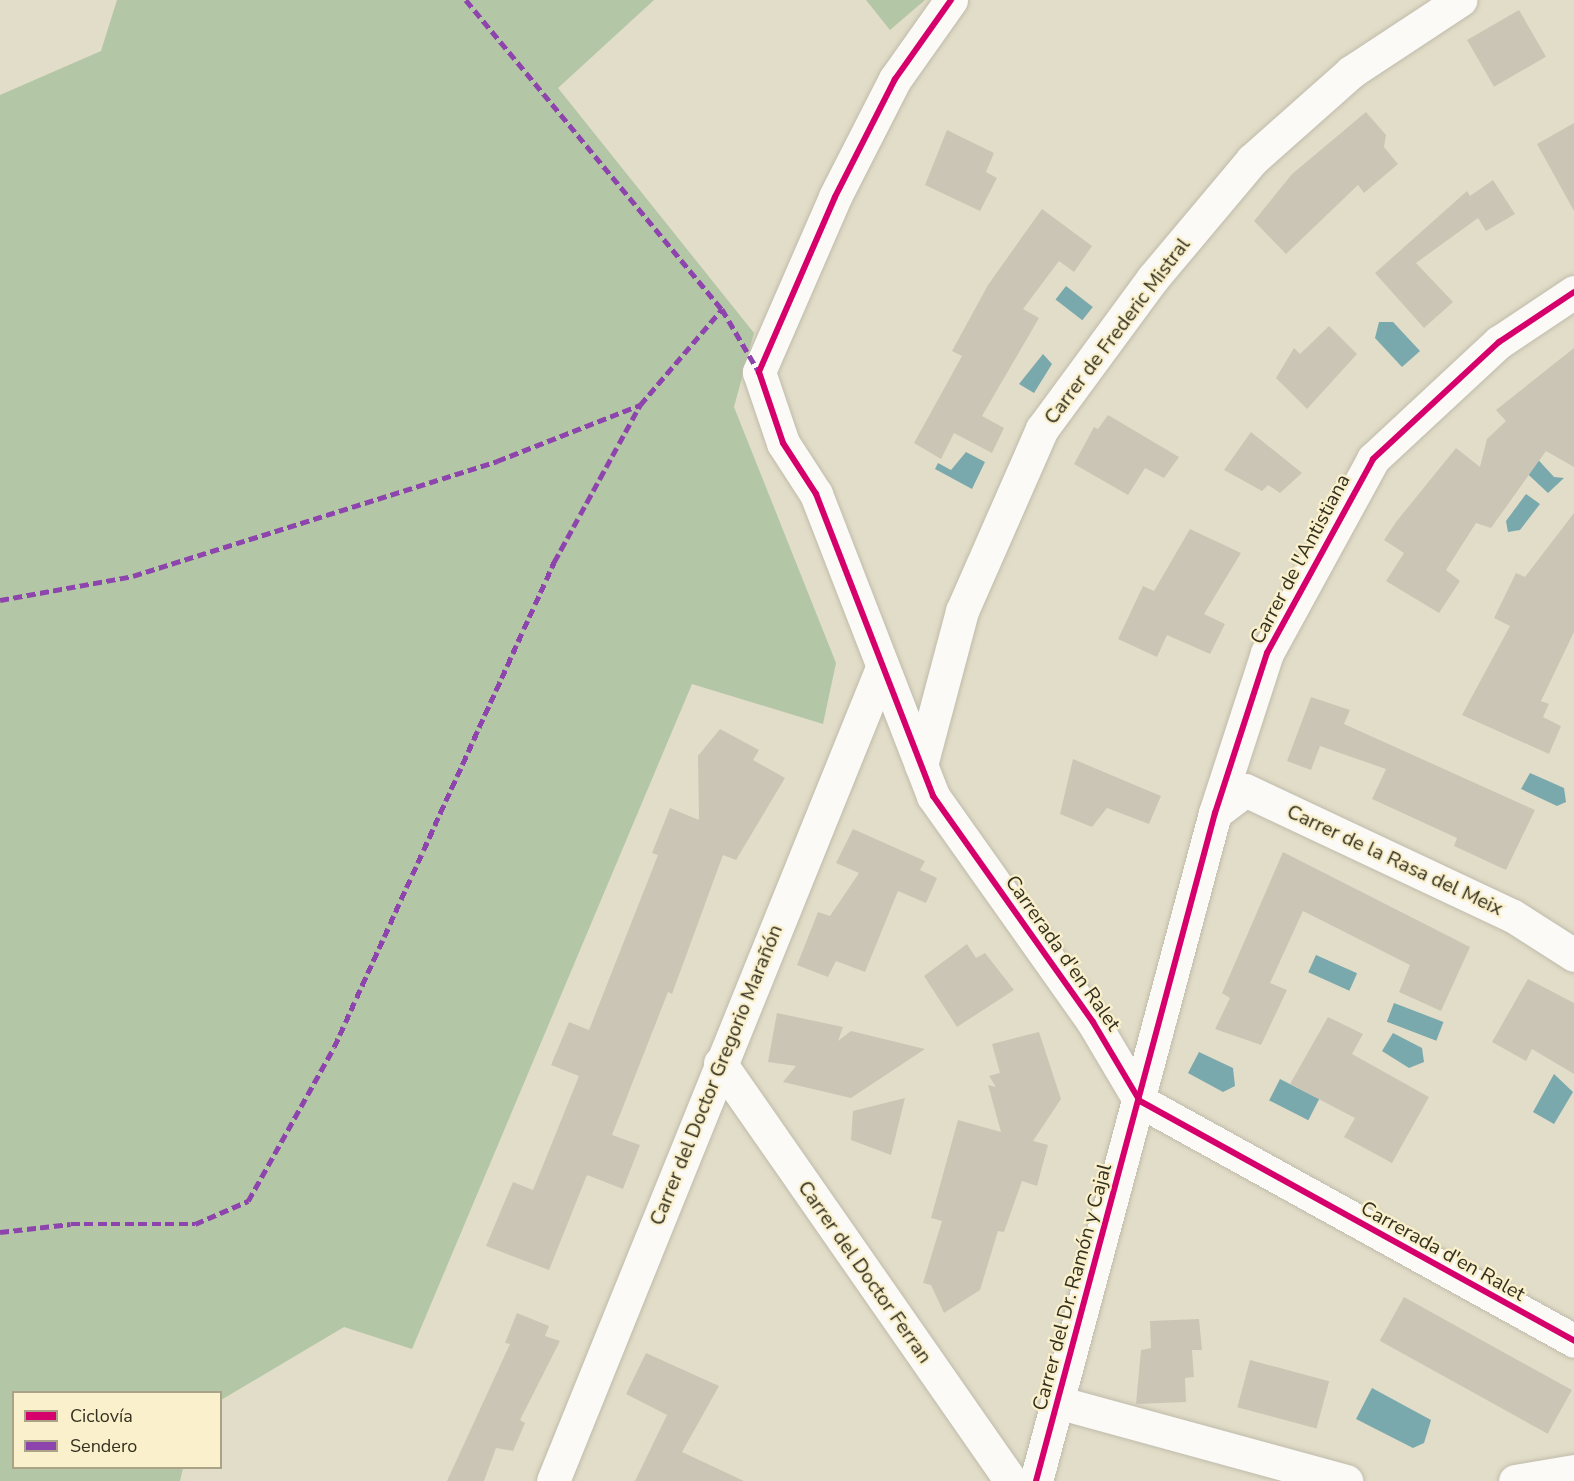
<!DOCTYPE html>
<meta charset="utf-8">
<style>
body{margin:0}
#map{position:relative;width:1574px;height:1481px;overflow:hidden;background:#e2ddc8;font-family:"Nunito Sans",sans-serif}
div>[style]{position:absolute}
.forest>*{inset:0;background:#b3c6a5}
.water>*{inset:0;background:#79a9ad;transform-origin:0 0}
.building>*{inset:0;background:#cbc5b6;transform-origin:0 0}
.roads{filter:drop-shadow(0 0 2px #bfbbab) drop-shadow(0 0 2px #bfbbab)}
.minor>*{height:33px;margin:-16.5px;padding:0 16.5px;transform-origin:16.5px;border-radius:16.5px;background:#fbfaf7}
.quiet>*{height:4.5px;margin-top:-2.25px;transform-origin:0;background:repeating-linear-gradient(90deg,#8e44ad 0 9px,transparent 0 13.5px)}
.cycleway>*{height:6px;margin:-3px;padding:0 3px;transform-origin:3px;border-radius:3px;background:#d6006c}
span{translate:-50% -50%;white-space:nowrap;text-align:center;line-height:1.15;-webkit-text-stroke:4.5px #faf0cb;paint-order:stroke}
.street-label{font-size:20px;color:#343021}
.legend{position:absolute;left:12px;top:1391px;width:210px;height:78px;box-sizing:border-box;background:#faf0cb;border:2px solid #aba387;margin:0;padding:8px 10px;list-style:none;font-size:18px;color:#343021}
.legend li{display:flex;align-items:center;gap:12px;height:30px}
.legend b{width:30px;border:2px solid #aba387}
</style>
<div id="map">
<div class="forest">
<div style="clip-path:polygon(117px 0,654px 0,558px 88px,754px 333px,734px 407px,836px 663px,823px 724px,692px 684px,412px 1349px,344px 1327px,221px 1400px,220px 1392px,14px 1392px,14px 1468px,183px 1468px,180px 1481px,0 1481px,0 95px,101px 51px)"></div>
<div style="clip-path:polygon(866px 0,925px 0,890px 30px)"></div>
</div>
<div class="water">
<div style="left:1066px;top:286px;width:34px;height:17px;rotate:38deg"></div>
<div style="clip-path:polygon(1379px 322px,1393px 322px,1420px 351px,1402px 367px,1375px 338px)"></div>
<div style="clip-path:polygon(1043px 354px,1052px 364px,1034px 393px,1019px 384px)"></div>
<div style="clip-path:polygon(966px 452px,985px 462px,972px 489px,935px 469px,938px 463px,951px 470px)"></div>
<div style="clip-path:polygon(1532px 453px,1554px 477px,1564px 478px,1548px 493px,1518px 465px)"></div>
<div style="clip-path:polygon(1526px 494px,1540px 504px,1520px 530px,1508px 532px,1506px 521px)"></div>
<div style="clip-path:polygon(1530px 773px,1564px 788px,1566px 802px,1557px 806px,1521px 789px)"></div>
<div style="left:1316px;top:955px;width:45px;height:19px;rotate:24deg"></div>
<div style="left:1394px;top:1003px;width:53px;height:20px;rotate:21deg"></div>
<div style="clip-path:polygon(1393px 1033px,1422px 1048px,1424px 1062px,1409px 1068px,1382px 1051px)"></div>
<div style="clip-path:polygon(1199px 1052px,1233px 1068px,1235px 1086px,1223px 1092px,1188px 1073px)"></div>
<div style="clip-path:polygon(1554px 1074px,1573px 1092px,1554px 1124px,1533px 1112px)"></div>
<div style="left:1280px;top:1079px;width:44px;height:24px;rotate:27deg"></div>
<div style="clip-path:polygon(1372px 1388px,1431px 1420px,1424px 1443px,1413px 1448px,1356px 1419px)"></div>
</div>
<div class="building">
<div style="left:1519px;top:10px;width:54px;height:60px;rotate:60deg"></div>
<div style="clip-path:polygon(1366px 112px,1386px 135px,1384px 147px,1398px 164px,1364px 193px,1358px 185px,1286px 254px,1254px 221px,1292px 174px)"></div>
<div style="clip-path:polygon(1574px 123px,1574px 211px,1537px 144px)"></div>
<div style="clip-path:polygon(947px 130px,994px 153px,986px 172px,997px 178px,980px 211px,925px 185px)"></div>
<div style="clip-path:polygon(1493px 180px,1515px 214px,1486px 231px,1478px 218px,1416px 263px,1453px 302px,1424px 328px,1375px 273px,1467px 191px,1470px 196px)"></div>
<div style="clip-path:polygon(1042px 209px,1092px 246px,1074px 272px,1059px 261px,1023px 309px,1039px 318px,982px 416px,1004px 428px,992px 453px,954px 433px,941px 459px,914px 443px,962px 356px,952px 351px,988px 285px)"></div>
<div style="clip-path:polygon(1329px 326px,1357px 354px,1307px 409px,1276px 378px,1294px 348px,1300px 354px)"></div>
<div style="clip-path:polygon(1574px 348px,1574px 467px,1546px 451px,1491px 528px,1476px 523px,1446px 570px,1460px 581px,1439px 613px,1386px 581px,1404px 553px,1384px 540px,1396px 522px,1456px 448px,1480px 467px,1487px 439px,1506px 421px,1496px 410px)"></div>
<div style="clip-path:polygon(1108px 415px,1179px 457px,1164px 478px,1145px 468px,1128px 495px,1074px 464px,1094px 427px,1098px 429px)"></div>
<div style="clip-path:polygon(1251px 432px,1302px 473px,1280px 493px,1268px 485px,1262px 491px,1224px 470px)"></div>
<div style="clip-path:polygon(1574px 513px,1574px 632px,1541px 701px,1549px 704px,1543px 717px,1561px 726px,1549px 754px,1462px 715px,1510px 626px,1494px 618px,1516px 573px,1525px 577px)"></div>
<div style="clip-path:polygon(1190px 529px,1241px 553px,1204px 614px,1225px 624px,1210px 654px,1167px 635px,1157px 657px,1118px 639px,1143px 586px,1154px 591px)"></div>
<div style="clip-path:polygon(1311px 697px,1350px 710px,1344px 724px,1535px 810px,1506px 870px,1454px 846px,1457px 838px,1372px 799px,1386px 769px,1320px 746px,1311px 770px,1287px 761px)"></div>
<div style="clip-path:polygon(720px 729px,759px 750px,753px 760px,785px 778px,736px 860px,723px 855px,672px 994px,668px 992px,612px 1135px,640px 1145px,623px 1189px,587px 1175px,549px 1270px,486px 1246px,513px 1182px,533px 1190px,579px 1076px,551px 1065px,569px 1022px,589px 1030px,658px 855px,652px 853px,670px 808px,699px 820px,698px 756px)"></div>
<div style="clip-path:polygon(1073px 759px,1161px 796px,1149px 824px,1107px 808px,1092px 827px,1060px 814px)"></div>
<div style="clip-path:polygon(853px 829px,925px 861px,920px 870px,937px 878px,926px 903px,898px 891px,865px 972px,836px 961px,828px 977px,797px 965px,818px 912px,830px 916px,859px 873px,836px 863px)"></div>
<div style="clip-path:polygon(1283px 852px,1470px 947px,1441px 1011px,1399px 992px,1410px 965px,1303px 911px,1270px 983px,1287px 990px,1261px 1045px,1215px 1029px,1230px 998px,1222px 993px)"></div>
<div style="clip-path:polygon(967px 944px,976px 958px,985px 953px,1014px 990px,957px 1027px,924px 976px)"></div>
<div style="clip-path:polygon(1528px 979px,1574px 1003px,1574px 1074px,1532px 1049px,1526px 1061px,1492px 1042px)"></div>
<div style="clip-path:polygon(777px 1013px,843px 1027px,838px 1041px,851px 1031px,925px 1049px,851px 1098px,783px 1082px,796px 1066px,768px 1062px)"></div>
<div style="clip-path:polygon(1328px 1017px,1363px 1034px,1352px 1054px,1429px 1097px,1392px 1163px,1344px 1137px,1355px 1118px,1290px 1084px)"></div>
<div style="clip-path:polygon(1039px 1032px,1061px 1099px,1033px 1141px,1048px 1145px,1037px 1186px,1022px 1181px,1004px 1232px,998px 1231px,980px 1290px,944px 1313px,931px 1285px,923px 1283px,942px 1221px,931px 1218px,958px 1120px,1001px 1132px,988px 1085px,996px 1087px,989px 1076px,1000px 1073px,992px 1044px)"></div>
<div style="clip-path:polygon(905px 1098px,891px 1155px,851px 1140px,853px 1111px)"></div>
<div style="left:1404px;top:1297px;width:192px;height:50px;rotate:29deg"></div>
<div style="clip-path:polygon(517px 1313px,549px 1326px,545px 1336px,560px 1341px,520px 1420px,525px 1423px,513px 1451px,496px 1448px,484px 1481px,447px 1481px,510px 1344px,505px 1343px)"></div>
<div style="clip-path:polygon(1199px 1319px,1202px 1350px,1192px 1350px,1194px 1377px,1185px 1378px,1186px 1402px,1136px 1404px,1141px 1350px,1151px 1348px,1150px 1321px)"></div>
<div style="clip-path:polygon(646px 1353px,719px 1386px,682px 1452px,744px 1481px,635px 1481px,667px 1415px,626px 1394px)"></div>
<div style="left:1250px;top:1360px;width:82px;height:49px;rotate:15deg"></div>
</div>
<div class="roads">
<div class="minor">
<div style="left:951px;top:0;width:97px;rotate:125.3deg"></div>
<div style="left:895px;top:79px;width:132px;rotate:117deg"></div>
<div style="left:835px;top:197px;width:191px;rotate:113.5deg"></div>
<div style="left:759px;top:372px;width:75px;rotate:71.3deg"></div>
<div style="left:783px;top:443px;width:61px;rotate:57.1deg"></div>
<div style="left:816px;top:494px;width:324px;rotate:68.8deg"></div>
<div style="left:933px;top:796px;width:277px;rotate:54.7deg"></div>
<div style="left:1093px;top:1022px;width:92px;rotate:59.3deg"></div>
<div style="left:1140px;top:1101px;width:496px;rotate:28.9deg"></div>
<div style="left:921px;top:765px;width:159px;rotate:-75.1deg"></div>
<div style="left:962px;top:611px;width:199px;rotate:-66.3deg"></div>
<div style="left:1042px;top:429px;width:187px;rotate:-53.7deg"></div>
<div style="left:1153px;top:278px;width:154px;rotate:-50deg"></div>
<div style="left:1252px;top:160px;width:132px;rotate:-41.6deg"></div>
<div style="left:1351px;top:72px;width:131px;rotate:-33.4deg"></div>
<div style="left:1215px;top:813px;width:38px;rotate:-37deg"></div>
<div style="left:1245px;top:790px;width:296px;rotate:25.2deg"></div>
<div style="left:1513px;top:916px;width:72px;rotate:32.6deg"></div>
<div style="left:720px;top:1063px;width:509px;rotate:55.16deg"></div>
<div style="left:1057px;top:1402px;width:300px;rotate:15.3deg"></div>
<div style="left:553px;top:1481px;width:875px;rotate:-67.98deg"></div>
<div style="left:1036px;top:1481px;width:692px;rotate:-75deg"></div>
<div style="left:1215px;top:813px;width:168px;rotate:-72deg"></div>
<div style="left:1267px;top:653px;width:221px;rotate:-61.3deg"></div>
<div style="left:1373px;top:459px;width:172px;rotate:-42.9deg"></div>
<div style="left:1499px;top:342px;width:90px;rotate:-33.7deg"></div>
<div style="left:1515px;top:1481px;width:60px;rotate:-9.6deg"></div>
</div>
</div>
<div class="quiet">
<div style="left:466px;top:0;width:401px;rotate:50.4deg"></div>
<div style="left:722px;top:309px;width:73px;rotate:59.6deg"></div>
<div style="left:0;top:600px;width:135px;rotate:-10.2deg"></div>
<div style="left:133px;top:576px;width:382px;rotate:-17.5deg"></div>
<div style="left:497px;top:461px;width:154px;rotate:-21.4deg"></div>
<div style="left:640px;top:405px;width:126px;rotate:-49.5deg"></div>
<div style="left:0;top:1232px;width:71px;rotate:-6.4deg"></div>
<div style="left:71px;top:1224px;width:124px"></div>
<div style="left:195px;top:1224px;width:58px;rotate:-23.5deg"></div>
<div style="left:248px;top:1201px;width:176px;rotate:-60.8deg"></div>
<div style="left:334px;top:1047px;width:533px;rotate:-65.6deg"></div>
<div style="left:554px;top:562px;width:179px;rotate:-61.3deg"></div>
</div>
<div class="cycleway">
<div style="left:951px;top:0;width:97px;rotate:125.3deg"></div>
<div style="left:895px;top:79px;width:132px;rotate:117deg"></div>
<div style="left:835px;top:197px;width:191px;rotate:113.5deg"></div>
<div style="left:759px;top:372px;width:75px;rotate:71.3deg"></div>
<div style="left:783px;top:443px;width:61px;rotate:57.1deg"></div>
<div style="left:816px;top:494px;width:324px;rotate:68.8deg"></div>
<div style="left:933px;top:796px;width:277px;rotate:54.7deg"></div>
<div style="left:1093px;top:1022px;width:92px;rotate:59.3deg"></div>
<div style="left:1140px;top:1101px;width:496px;rotate:28.9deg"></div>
<div style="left:1036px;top:1481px;width:692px;rotate:-75deg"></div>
<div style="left:1215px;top:813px;width:168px;rotate:-72deg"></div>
<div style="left:1267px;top:653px;width:221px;rotate:-61.3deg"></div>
<div style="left:1373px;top:459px;width:172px;rotate:-42.9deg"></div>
<div style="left:1499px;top:342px;width:90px;rotate:-33.7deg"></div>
</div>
<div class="street-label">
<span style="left:1117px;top:331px;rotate:-53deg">Carrer de Frederic Mistral</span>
<span style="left:1300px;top:559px;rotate:-62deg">Carrer de l'Antistiana</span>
<span style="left:1395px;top:860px;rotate:25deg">Carrer de la Rasa del Meix</span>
<span style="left:1063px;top:953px;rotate:55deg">Carrerada d'en Ralet</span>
<span style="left:716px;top:1075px;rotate:-68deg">Carrer del Doctor Gregorio Marañón</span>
<span style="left:1443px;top:1251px;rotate:29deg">Carrerada d'en Ralet</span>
<span style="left:865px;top:1272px;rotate:55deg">Carrer del Doctor Ferran</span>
<span style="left:1072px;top:1287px;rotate:-75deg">Carrer del Dr. Ramón y Cajal</span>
</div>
<ul class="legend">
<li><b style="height:8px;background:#d6006c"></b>Ciclovía</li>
<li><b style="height:8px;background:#8e44ad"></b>Sendero</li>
</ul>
</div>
